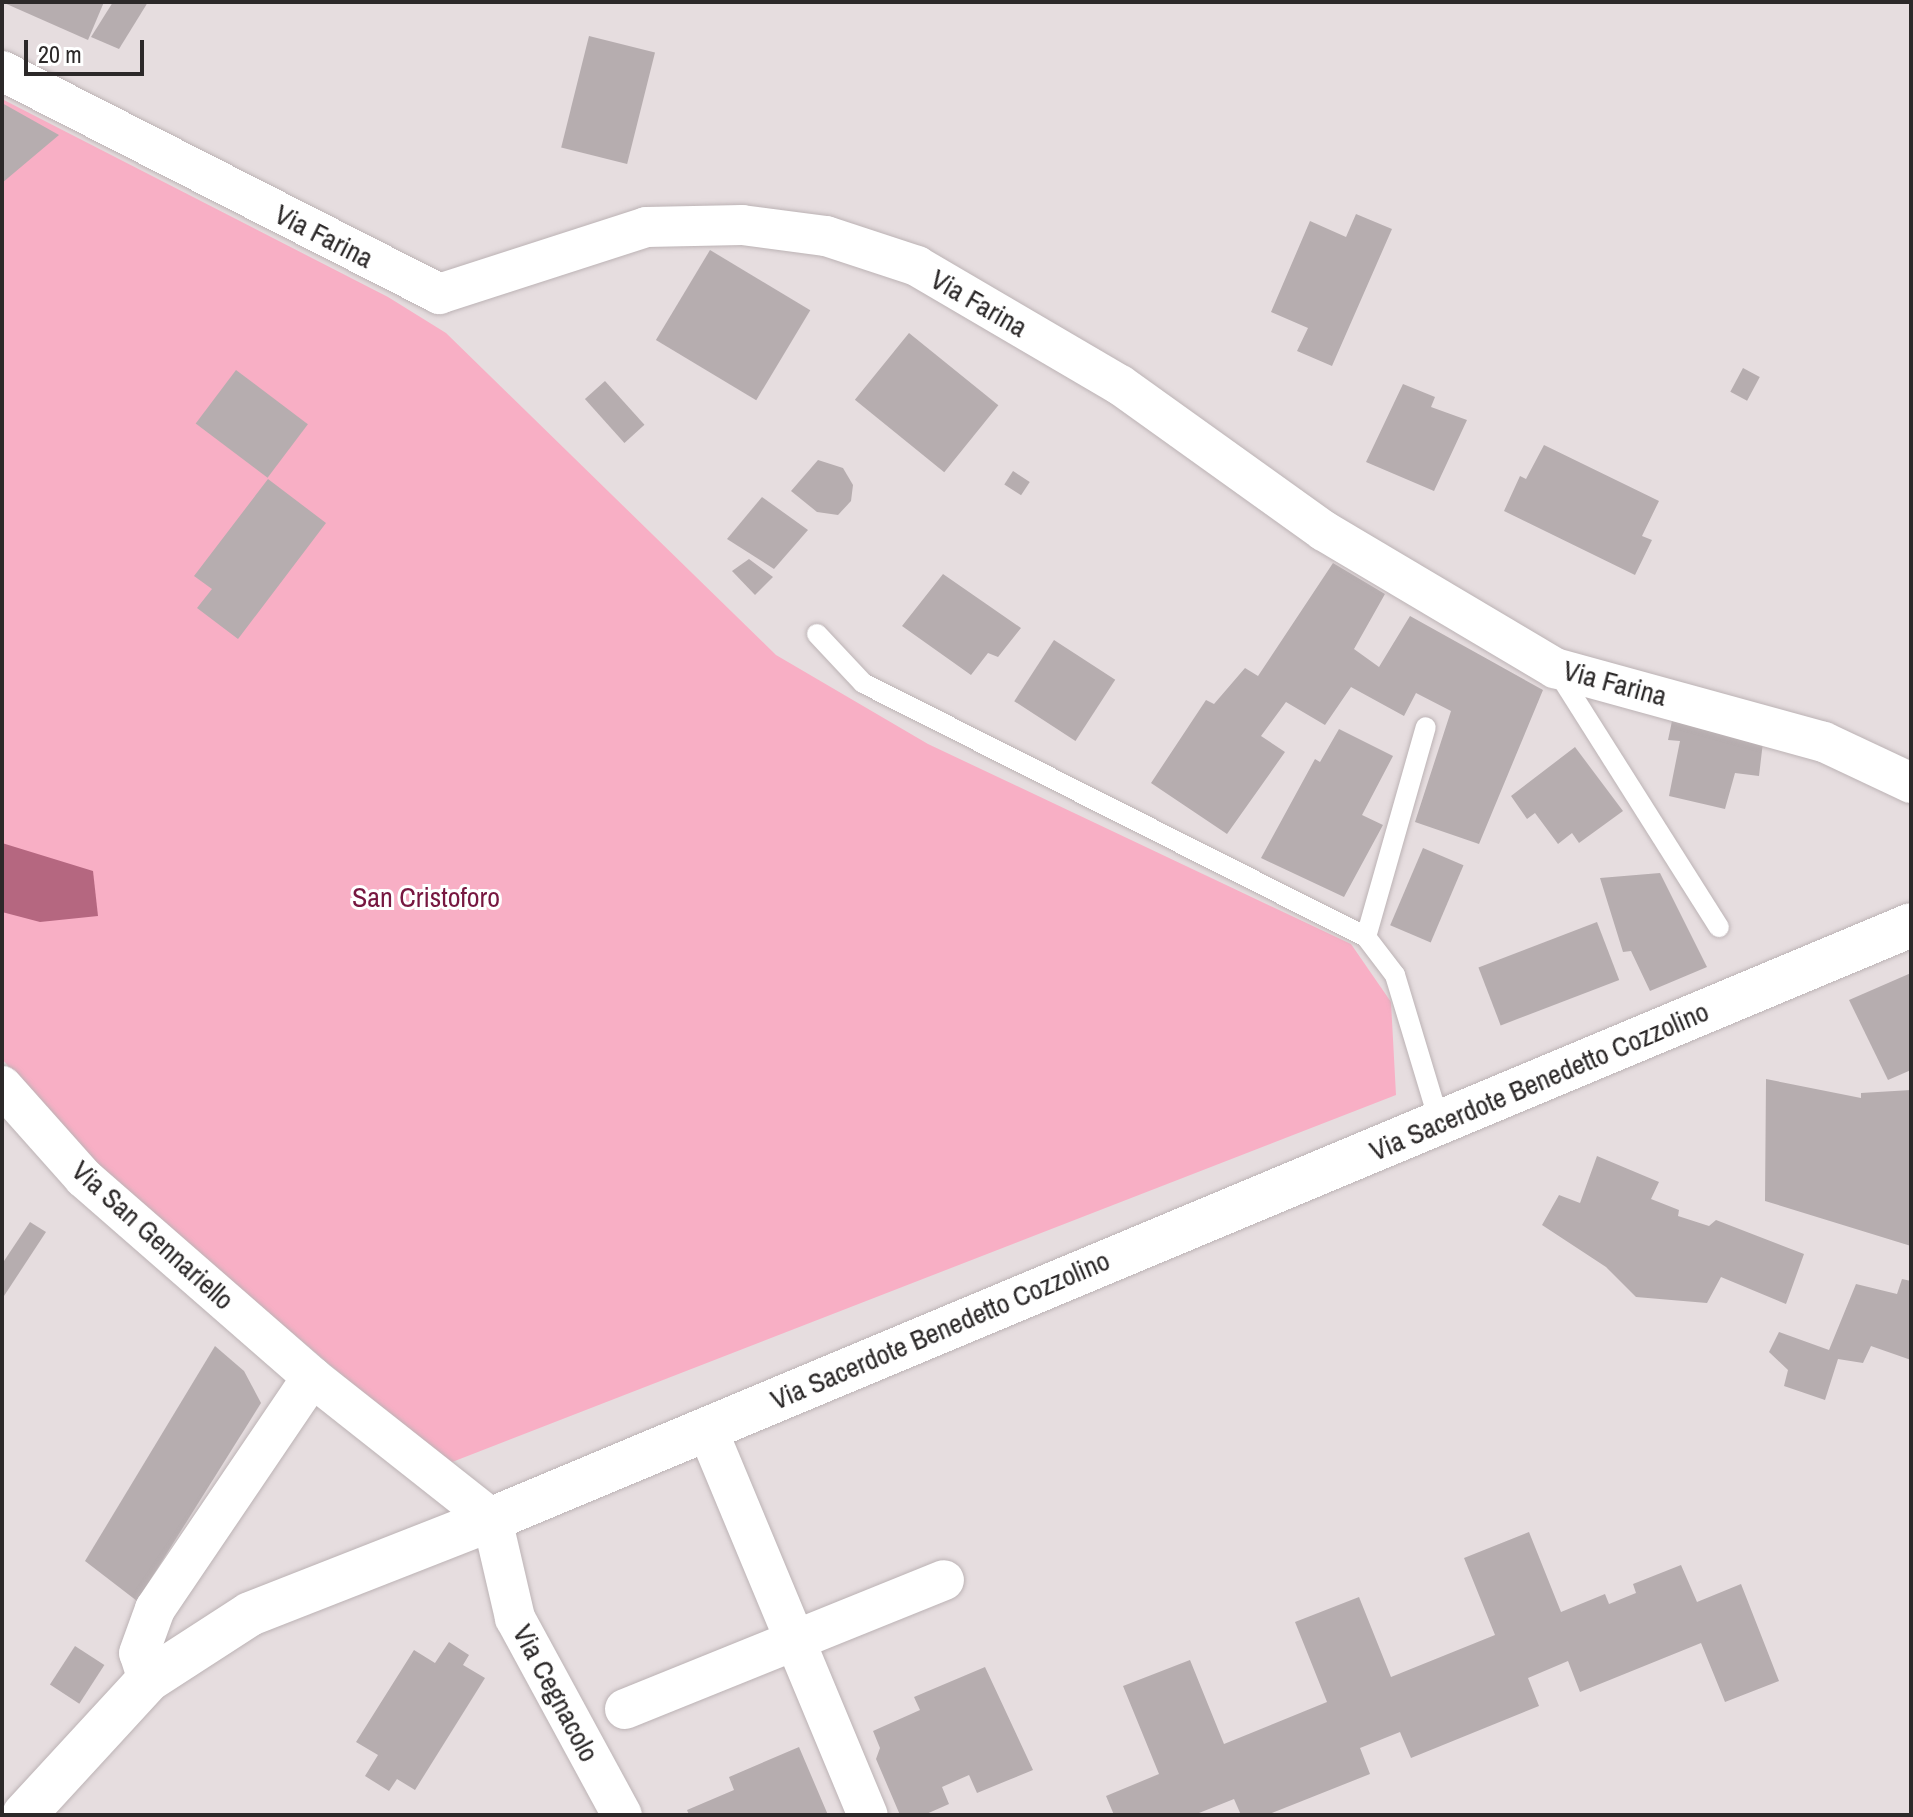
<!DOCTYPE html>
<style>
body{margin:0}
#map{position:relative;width:1913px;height:1817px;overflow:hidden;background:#e6dddf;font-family:"Archivo Narrow",sans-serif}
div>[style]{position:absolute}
.green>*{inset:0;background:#f8afc5}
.water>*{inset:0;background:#b56780}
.building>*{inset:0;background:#b6adaf;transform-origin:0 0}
.roads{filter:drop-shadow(0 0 2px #bcb3b5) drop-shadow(0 0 2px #bcb3b5)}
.service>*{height:20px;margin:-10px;padding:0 10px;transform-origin:10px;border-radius:10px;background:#fff}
.minor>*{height:40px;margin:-20px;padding:0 20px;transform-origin:20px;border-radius:20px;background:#fff}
.secondary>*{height:44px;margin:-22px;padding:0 22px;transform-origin:22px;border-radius:22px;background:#fff}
span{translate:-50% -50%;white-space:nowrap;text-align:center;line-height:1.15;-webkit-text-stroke:6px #fff;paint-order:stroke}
.street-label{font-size:28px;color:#2c2929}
.park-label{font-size:28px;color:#771740}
.frame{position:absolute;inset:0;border:4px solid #2c2929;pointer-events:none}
.scale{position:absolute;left:24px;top:40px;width:120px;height:36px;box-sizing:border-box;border:4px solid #2c2929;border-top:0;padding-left:10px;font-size:24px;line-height:28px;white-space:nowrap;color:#2c2929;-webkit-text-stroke:6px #fff;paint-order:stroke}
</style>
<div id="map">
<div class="green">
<div style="clip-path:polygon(2px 99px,388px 297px,446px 333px,776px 655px,928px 744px,1351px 944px,1391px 1002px,1396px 1095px,447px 1464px,101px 1171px,2px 1059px)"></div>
</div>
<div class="water">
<div style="clip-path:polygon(2px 843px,93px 871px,98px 916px,40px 922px,2px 912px)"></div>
</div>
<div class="building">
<div style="clip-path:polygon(2px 2px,104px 2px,88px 40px)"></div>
<div style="clip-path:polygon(113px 2px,148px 2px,119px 49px,91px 37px)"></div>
<div style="left:589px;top:36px;width:68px;height:115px;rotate:14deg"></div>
<div style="clip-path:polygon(2px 103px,59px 135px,2px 183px)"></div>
<div style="clip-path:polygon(1356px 214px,1392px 229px,1332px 366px,1297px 351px,1308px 328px,1271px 312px,1310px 221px,1346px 237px)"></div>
<div style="left:710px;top:250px;width:117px;height:105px;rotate:31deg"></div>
<div style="left:909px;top:333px;width:115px;height:86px;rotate:39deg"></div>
<div style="left:1743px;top:368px;width:19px;height:27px;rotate:28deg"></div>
<div style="left:236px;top:370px;width:90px;height:67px;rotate:37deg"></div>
<div style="left:605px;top:381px;width:59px;height:27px;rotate:48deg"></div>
<div style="clip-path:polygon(1403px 384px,1435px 397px,1431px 407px,1467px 420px,1434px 491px,1366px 462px)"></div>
<div style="clip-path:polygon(1544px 445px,1659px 501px,1642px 536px,1652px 540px,1635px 575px,1504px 511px,1520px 476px,1526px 479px)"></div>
<div style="clip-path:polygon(818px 460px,843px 468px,853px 485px,851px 501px,838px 515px,817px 512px,791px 491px)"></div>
<div style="left:1013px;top:471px;width:20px;height:16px;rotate:33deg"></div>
<div style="clip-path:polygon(268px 479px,326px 523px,238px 639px,197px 608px,212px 589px,194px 576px)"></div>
<div style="clip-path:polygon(762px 497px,808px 530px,774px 569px,727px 539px)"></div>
<div style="clip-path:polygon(749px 559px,773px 577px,755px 595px,732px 571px)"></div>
<div style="clip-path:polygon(1333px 563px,1385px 594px,1354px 649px,1379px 667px,1410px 616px,1543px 690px,1479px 844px,1415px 822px,1451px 711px,1416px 693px,1404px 716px,1351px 687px,1325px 725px,1286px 702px,1261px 736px,1285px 752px,1227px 834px,1151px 783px,1206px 700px,1214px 704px,1245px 668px,1258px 676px)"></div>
<div style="clip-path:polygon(943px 574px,1021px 628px,998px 657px,988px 653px,971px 675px,902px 626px)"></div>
<div style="left:1054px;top:640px;width:73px;height:73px;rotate:33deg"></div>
<div style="clip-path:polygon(1672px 721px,1763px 742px,1759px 776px,1735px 773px,1725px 809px,1669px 796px,1680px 741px,1668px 740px)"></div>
<div style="clip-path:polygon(1339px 729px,1393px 756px,1362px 815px,1383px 825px,1344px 897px,1261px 858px,1315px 759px,1320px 762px)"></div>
<div style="clip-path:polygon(1575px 747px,1623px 811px,1579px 843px,1572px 833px,1558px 844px,1535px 813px,1527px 819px,1511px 796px)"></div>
<div style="left:1423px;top:848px;width:44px;height:84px;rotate:23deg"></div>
<div style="clip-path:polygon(1660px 873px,1707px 967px,1650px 991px,1631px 951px,1623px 952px,1600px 878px)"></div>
<div style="left:1597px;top:922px;width:62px;height:127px;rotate:69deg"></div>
<div style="clip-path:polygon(1911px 973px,1911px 1070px,1888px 1080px,1849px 1000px)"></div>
<div style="clip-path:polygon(1766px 1079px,1861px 1098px,1861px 1093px,1911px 1090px,1911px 1246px,1765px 1201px)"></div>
<div style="clip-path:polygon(1597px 1156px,1659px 1182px,1651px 1199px,1679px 1210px,1678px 1216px,1709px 1226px,1716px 1220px,1804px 1254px,1786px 1304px,1721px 1277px,1707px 1303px,1636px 1297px,1606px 1267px,1542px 1225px,1559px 1195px,1580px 1203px)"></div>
<div style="clip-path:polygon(30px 1222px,46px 1232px,2px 1299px,2px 1264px)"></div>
<div style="clip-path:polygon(1902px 1279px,1911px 1281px,1911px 1360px,1871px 1346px,1863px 1363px,1838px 1359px,1825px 1400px,1784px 1386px,1788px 1370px,1769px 1352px,1779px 1332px,1829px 1350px,1856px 1284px,1897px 1294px)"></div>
<div style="clip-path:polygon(215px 1346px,244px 1371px,261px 1403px,137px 1601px,85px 1561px)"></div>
<div style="clip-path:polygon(1529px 1532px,1561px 1612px,1605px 1594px,1609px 1604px,1636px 1593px,1633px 1584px,1681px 1565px,1697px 1602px,1741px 1584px,1779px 1681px,1725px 1702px,1701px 1643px,1580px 1692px,1568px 1661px,1528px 1678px,1539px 1706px,1411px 1758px,1400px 1732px,1360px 1748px,1370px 1774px,1267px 1815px,1241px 1815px,1234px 1799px,1194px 1815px,1114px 1815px,1106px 1796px,1159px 1774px,1123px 1686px,1190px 1660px,1224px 1744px,1327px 1702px,1295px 1622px,1359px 1597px,1391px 1677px,1495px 1635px,1464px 1558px)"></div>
<div style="clip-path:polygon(449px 1642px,469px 1655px,463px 1665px,485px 1678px,415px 1790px,397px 1779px,389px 1791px,365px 1776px,378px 1755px,356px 1742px,414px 1650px,435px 1663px)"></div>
<div style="left:75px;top:1646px;width:35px;height:46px;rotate:33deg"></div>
<div style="clip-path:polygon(985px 1667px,1033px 1770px,977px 1793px,969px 1775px,942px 1787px,949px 1804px,924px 1815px,900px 1815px,876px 1759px,880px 1748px,873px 1731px,920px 1710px,914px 1697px)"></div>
<div style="clip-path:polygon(799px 1747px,828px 1815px,689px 1815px,687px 1810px,734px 1790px,729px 1777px)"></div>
</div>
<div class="roads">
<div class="service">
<div style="left:817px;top:634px;width:67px;rotate:46.8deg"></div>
<div style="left:863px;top:683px;width:563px;rotate:26.79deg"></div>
<div style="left:1366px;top:937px;width:48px;rotate:52.7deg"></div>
<div style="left:1395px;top:975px;width:156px;rotate:73.2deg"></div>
<div style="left:1557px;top:671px;width:303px;rotate:57.7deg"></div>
<div style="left:1366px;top:937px;width:218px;rotate:-74.1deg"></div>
</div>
<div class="minor">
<div style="left:2px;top:71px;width:491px;rotate:27deg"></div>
<div style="left:439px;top:294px;width:218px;rotate:-17.9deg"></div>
<div style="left:646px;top:227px;width:96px;rotate:-1.2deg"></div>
<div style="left:742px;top:225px;width:85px;rotate:7.5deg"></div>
<div style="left:826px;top:236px;width:96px;rotate:18.2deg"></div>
<div style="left:917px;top:266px;width:235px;rotate:30.4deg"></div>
<div style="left:1120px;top:385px;width:251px;rotate:35.6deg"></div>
<div style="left:1324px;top:531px;width:269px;rotate:30.7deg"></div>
<div style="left:1555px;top:668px;width:279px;rotate:15.4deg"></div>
<div style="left:1824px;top:742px;width:96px;rotate:25.2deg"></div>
<div style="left:2px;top:1086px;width:123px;rotate:48.3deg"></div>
<div style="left:84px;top:1178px;width:303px;rotate:41.1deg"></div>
<div style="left:312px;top:1377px;width:229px;rotate:38.3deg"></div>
<div style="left:492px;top:1519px;width:102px;rotate:76.9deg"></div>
<div style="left:515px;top:1618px;width:224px;rotate:61.5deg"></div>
<div style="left:707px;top:1429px;width:418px;rotate:67.4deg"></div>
<div style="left:148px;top:1680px;width:28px;rotate:-108deg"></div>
<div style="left:139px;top:1653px;width:47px;rotate:-70deg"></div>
<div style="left:155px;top:1609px;width:280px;rotate:-55.9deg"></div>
<div style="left:625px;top:1709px;width:344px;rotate:-22deg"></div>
</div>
<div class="secondary">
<div style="left:24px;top:1815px;width:183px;rotate:-47.4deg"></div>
<div style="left:148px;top:1680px;width:121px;rotate:-32.9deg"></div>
<div style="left:250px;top:1614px;width:260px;rotate:-21.4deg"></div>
<div style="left:492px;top:1519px;width:1538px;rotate:-22.71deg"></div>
</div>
</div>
<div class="street-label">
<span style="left:324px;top:236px;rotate:27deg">Via Farina</span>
<span style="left:979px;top:303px;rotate:30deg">Via Farina</span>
<span style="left:1615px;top:683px;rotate:15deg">Via Farina</span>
<span style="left:1539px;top:1081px;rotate:-23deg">Via Sacerdote Benedetto Cozzolino</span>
<span style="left:153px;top:1235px;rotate:42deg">Via San Gennariello</span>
<span style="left:940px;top:1330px;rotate:-23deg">Via Sacerdote Benedetto Cozzolino</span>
<span style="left:556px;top:1693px;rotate:62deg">Via Cegnacolo</span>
</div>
<div class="park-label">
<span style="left:426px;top:897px">San Cristoforo</span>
</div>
<div class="frame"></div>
<div class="scale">20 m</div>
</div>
